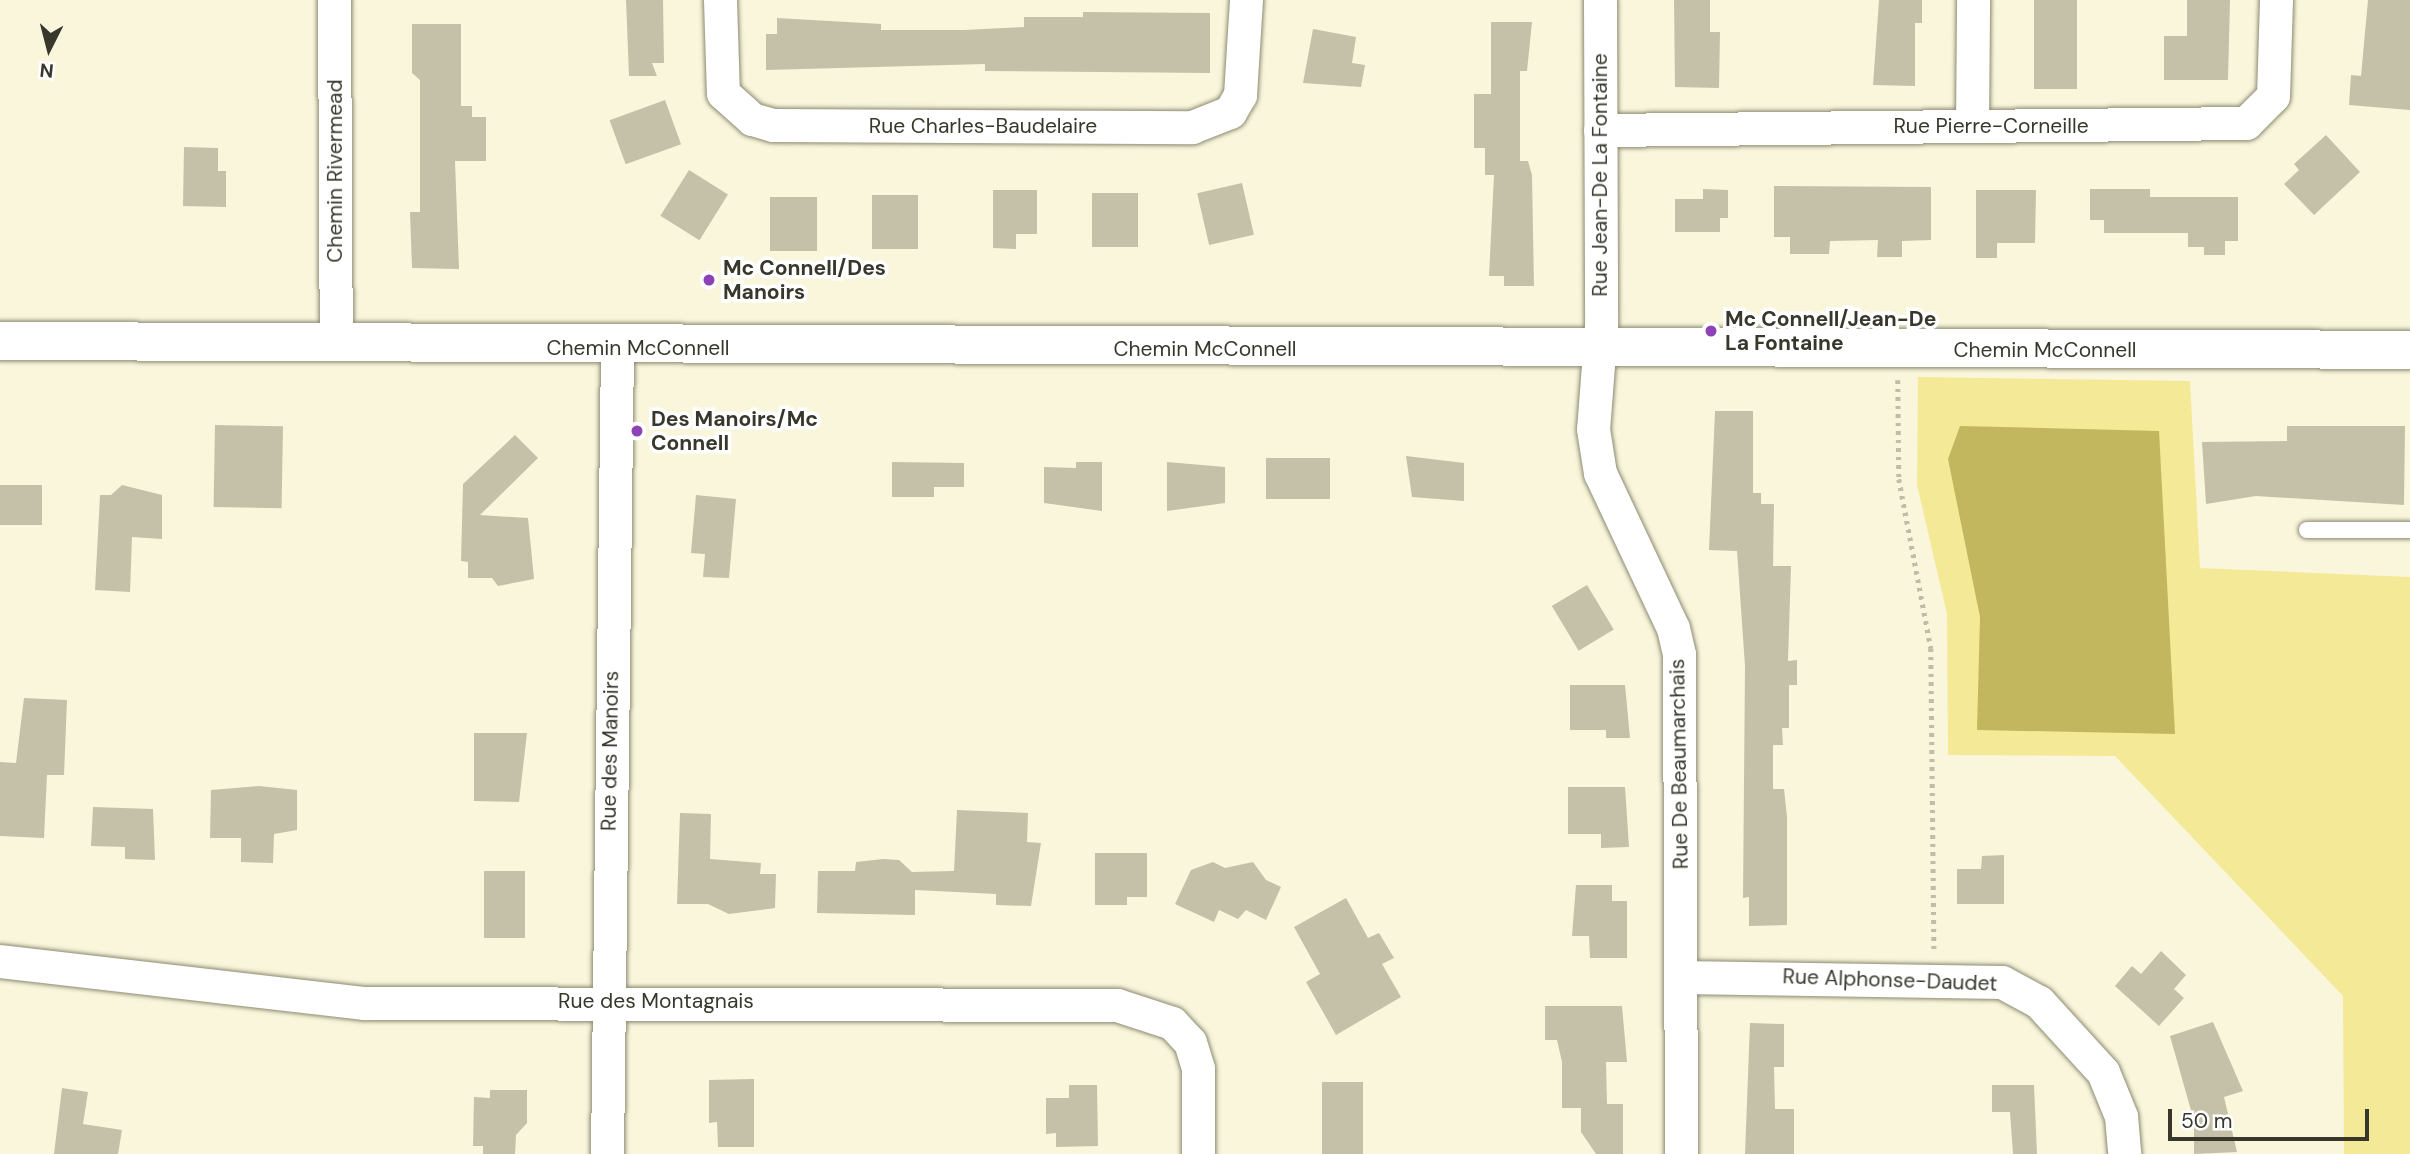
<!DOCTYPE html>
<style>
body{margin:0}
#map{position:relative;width:2410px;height:1154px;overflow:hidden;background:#f9f6dc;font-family:"DM Sans",sans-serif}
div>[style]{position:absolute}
.green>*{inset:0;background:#f4e996}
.water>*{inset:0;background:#c2b65e}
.building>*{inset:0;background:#c4c1a8;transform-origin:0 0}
.path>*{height:4.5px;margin-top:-2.25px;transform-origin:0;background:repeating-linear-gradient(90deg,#bfbca7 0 3.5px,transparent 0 8.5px)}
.roads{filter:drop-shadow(0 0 2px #8c8a72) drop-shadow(0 0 2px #8c8a72)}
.service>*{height:16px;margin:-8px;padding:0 8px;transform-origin:8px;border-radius:8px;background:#fff}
.minor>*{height:33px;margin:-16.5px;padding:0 16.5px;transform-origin:16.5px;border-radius:16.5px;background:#fff}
.tertiary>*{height:38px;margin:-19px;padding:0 19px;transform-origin:19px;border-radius:19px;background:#fff}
.dots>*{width:19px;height:19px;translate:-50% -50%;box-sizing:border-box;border:4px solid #fff;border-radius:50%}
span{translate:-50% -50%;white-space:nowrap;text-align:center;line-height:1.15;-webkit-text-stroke:7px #fff;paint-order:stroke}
.street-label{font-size:21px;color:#38372c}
.poi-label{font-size:21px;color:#38372c;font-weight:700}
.left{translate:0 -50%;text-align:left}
.north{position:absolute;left:14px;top:14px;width:70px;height:70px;-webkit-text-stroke:5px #fff;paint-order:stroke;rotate:186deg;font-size:19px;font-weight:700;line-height:28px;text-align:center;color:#38372c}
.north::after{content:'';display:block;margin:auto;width:24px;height:32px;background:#38372c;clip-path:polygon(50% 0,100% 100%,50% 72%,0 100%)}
.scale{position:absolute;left:2168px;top:1109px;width:201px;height:32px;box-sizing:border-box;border:4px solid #38372c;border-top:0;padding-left:9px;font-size:21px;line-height:24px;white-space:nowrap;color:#38372c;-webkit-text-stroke:5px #fff;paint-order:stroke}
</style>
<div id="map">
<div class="green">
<div style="clip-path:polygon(1918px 377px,2190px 381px,2200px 568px,2410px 577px,2410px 1154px,2344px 1154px,2343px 996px,2115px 756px,1948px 755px,1947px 614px,1917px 485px)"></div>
</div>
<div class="water">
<div style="clip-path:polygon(1960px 426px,2159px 431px,2175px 734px,1977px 730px,1980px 617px,1948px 459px)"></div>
</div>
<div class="building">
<div style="clip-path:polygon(626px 0,663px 0,664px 63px,652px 63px,657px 76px,629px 76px)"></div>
<div style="clip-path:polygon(1674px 0,1710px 0,1710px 32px,1720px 32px,1719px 88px,1675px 87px)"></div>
<div style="clip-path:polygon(1879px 0,1922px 0,1922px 23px,1915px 23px,1915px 86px,1873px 85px)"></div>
<div style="left:2034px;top:0;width:43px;height:89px"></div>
<div style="clip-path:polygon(2187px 0,2230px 0,2228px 80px,2164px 80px,2164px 36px,2187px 36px)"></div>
<div style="clip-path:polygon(2368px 0,2410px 0,2410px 110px,2349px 105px,2351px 75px,2361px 76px)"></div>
<div style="clip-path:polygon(1083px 12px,1210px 13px,1210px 73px,985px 71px,985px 64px,766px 70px,766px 34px,777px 34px,777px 18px,881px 24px,881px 30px,964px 30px,1024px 27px,1024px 17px,1083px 17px)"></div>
<div style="clip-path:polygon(1491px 22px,1532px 22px,1527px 71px,1520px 71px,1520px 161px,1528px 161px,1532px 175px,1534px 286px,1504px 286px,1504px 276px,1489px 276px,1494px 175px,1485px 175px,1485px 148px,1474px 148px,1474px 94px,1491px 94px)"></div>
<div style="clip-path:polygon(412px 24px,461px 24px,461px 106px,472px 106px,472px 117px,486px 117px,486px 161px,455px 161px,459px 269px,412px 268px,410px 212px,420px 212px,420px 80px,412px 73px)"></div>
<div style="clip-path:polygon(1313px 29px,1356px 37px,1352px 63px,1365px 65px,1361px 87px,1303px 83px)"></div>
<div style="left:665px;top:100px;width:47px;height:59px;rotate:70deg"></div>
<div style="clip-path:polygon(2326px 135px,2360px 172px,2314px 215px,2284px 184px,2299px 170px,2294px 164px)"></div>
<div style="clip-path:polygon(184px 147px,218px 148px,218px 171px,226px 171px,226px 207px,183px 206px)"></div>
<div style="left:689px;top:170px;width:46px;height:54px;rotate:32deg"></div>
<div style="left:1242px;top:183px;width:53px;height:46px;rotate:77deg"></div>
<div style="clip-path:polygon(1774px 186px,1931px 187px,1931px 240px,1902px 241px,1902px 257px,1877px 257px,1878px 240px,1830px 241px,1829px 254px,1790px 254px,1790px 237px,1774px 237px)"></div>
<div style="clip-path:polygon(1703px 189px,1728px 190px,1728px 218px,1720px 218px,1720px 232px,1675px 232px,1675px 199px,1703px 199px)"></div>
<div style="clip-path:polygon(2090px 189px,2150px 189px,2150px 197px,2238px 197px,2238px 241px,2225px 241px,2225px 255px,2204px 255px,2204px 247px,2188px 247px,2188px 233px,2104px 233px,2104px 220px,2090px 220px)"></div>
<div style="clip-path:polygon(993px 190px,1037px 190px,1037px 234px,1016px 234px,1016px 249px,993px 248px)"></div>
<div style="clip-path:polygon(1976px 190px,2036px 190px,2035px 243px,1997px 243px,1997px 258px,1976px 258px)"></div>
<div style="left:1092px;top:193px;width:46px;height:54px"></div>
<div style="left:872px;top:195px;width:46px;height:54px"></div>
<div style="left:770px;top:197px;width:47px;height:54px"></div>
<div style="clip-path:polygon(1715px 411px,1753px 411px,1753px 493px,1761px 493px,1761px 504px,1774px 504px,1773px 566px,1791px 566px,1788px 661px,1797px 660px,1797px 685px,1789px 685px,1789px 728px,1782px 728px,1783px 745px,1773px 745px,1773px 789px,1784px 789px,1787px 817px,1787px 925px,1749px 926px,1749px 897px,1743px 898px,1745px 666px,1737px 551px,1709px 550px)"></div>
<div style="left:215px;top:425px;width:68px;height:82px;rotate:1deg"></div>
<div style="clip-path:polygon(2287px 426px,2405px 426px,2404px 505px,2256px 496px,2206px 504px,2202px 442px,2287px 441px)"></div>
<div style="clip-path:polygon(515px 435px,538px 458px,480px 515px,528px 518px,534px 579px,498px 586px,492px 578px,468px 578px,468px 562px,461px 561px,463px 484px)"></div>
<div style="clip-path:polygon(1406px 456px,1464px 463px,1464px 501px,1412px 497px)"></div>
<div style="left:1266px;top:458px;width:64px;height:41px"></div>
<div style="clip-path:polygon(892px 462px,964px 463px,964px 487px,934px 487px,934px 497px,892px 497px)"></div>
<div style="clip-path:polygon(1076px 462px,1102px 462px,1102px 511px,1044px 503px,1044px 467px,1076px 468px)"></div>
<div style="clip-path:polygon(1167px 462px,1225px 467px,1225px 503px,1167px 511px)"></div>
<div style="left:0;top:485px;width:42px;height:40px"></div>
<div style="clip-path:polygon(122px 485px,162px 495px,162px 539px,132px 537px,130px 592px,95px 590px,100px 495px,111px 495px)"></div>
<div style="clip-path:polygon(696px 495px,736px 499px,729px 578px,703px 577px,705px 554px,691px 553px)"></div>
<div style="left:1587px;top:585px;width:52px;height:41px;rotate:59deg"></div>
<div style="clip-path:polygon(1570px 685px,1625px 685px,1630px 738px,1606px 738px,1606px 730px,1570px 730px)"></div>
<div style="clip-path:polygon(24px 698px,67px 700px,64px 775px,47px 775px,44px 838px,0 836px,0 762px,16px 763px)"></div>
<div style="clip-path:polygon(474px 733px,527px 733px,519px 802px,474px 801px)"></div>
<div style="clip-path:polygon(259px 786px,297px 790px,297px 830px,274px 834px,273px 863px,241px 862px,241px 838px,210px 838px,211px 790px)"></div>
<div style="clip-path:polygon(1568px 787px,1625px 787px,1629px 847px,1601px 848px,1601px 834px,1568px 834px)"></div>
<div style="clip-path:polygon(93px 807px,153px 809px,155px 860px,125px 859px,125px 847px,91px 846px)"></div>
<div style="clip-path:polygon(957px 810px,1028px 813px,1027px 842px,1041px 843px,1031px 906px,996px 905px,996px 894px,915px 890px,915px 915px,817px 913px,818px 871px,855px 871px,856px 862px,883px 859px,899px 860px,912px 872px,954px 871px)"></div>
<div style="clip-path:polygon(680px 813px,711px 814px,710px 859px,761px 863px,760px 874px,776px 874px,775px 908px,729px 914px,708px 904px,677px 904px)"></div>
<div style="clip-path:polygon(1095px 853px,1147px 853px,1147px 897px,1127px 897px,1127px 905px,1095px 905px)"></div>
<div style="clip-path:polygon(2004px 855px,2004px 904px,1957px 904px,1957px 869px,1981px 869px,1982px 856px)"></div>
<div style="clip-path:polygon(1213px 862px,1225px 868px,1253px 862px,1266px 880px,1281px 887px,1266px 920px,1246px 910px,1238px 919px,1219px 910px,1214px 922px,1175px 904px,1191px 870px)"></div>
<div style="left:484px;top:871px;width:41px;height:67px"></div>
<div style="clip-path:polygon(1576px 885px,1612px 885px,1612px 901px,1627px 901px,1627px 958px,1590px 958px,1589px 936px,1572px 936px)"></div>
<div style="clip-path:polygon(1346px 898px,1368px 938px,1379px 933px,1394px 958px,1382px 964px,1401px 997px,1336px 1035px,1306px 982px,1320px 974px,1294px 927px)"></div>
<div style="clip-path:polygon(2161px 951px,2186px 975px,2174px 989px,2184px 998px,2159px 1026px,2115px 986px,2132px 966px,2141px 974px)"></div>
<div style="clip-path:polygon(1545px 1006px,1622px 1006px,1627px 1062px,1606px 1062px,1607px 1104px,1623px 1104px,1623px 1154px,1596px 1154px,1581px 1132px,1581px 1108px,1562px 1108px,1562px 1062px,1557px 1040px,1545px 1040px)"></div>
<div style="clip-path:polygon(2213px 1022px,2243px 1091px,2224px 1097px,2237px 1152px,2194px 1154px,2194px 1121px,2170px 1036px)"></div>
<div style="clip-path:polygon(1750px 1023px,1784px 1024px,1784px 1067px,1774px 1067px,1775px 1109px,1794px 1109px,1794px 1154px,1745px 1154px)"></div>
<div style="clip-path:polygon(754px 1079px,754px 1147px,718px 1147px,717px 1122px,709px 1123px,709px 1080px)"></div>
<div style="left:1322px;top:1082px;width:41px;height:72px"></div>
<div style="clip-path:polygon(1069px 1085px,1097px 1085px,1098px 1146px,1056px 1147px,1056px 1133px,1046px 1134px,1046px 1098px,1069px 1098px)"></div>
<div style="clip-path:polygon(1992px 1085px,2034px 1085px,2037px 1154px,2013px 1154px,2010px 1112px,1992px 1112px)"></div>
<div style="clip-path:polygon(62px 1088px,88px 1092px,83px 1124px,122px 1130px,118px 1154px,54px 1154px)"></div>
<div style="clip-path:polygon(490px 1090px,527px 1090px,527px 1123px,516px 1135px,515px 1154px,483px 1154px,483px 1146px,473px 1146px,474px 1097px,490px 1098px)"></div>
</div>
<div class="path">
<div style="left:1898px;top:380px;width:99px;rotate:89.4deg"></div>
<div style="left:1899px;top:479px;width:172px;rotate:79.3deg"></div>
<div style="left:1931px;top:648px;width:305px;rotate:89.4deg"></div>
</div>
<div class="roads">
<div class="service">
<div style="left:2307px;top:530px;width:103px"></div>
</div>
<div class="minor">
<div style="left:334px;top:0;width:342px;rotate:89.7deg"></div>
<div style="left:720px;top:0;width:93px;rotate:88.2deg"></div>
<div style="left:723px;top:93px;width:39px;rotate:42deg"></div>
<div style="left:752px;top:119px;width:22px;rotate:16deg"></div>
<div style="left:773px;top:125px;width:419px;rotate:0.3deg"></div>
<div style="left:1192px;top:127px;width:41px;rotate:-21.5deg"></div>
<div style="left:1230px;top:112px;width:20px;rotate:-60deg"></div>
<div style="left:1240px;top:95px;width:95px;rotate:-86.4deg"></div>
<div style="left:1600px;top:0;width:326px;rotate:89.8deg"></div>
<div style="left:1601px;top:326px;width:103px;rotate:94.4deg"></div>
<div style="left:1593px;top:429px;width:45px;rotate:81deg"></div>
<div style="left:1600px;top:473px;width:171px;rotate:64.8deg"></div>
<div style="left:1673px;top:628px;width:27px;rotate:77deg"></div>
<div style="left:1679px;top:654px;width:500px;rotate:89.77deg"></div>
<div style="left:1972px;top:125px;width:125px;rotate:-89.5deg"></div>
<div style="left:1600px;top:130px;width:646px;rotate:-0.62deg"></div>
<div style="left:2246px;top:123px;width:38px;rotate:-45deg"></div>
<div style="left:2273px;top:96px;width:96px;rotate:-88.2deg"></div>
<div style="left:0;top:961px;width:366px;rotate:6.6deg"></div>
<div style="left:364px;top:1003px;width:753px;rotate:0.15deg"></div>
<div style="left:1117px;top:1005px;width:58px;rotate:18.1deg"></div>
<div style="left:1172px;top:1023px;width:26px;rotate:47deg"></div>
<div style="left:1190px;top:1042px;width:27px;rotate:73deg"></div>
<div style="left:1198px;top:1068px;width:86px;rotate:90deg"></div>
<div style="left:1681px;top:977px;width:321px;rotate:0.9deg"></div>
<div style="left:2002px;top:982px;width:42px;rotate:28.4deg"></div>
<div style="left:2039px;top:1002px;width:95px;rotate:47.6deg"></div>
<div style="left:2103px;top:1072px;width:48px;rotate:67.8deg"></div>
<div style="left:2121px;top:1116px;width:38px;rotate:85deg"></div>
<div style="left:607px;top:1154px;width:806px;rotate:-89.29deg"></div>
</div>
<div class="tertiary">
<div style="left:0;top:341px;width:2410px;rotate:0.21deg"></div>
</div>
</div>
<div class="dots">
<div style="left:709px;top:280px;background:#8d43b5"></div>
<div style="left:1711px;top:331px;background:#8d43b5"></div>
<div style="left:637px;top:431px;background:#8d43b5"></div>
</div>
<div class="street-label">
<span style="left:983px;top:126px">Rue Charles-Baudelaire</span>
<span style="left:1991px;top:126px">Rue Pierre-Corneille</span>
<span style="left:335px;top:171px;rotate:-90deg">Chemin Rivermead</span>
<span style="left:1600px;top:175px;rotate:-90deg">Rue Jean-De La Fontaine</span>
<span style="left:638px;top:348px">Chemin McConnell</span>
<span style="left:1205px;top:349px">Chemin McConnell</span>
<span style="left:2045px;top:350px">Chemin McConnell</span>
<span style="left:610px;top:751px;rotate:-89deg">Rue des Manoirs</span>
<span style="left:1679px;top:764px;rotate:-91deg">Rue De Beaumarchais</span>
<span style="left:1890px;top:980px;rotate:2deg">Rue Alphonse-Daudet</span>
<span style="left:656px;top:1001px">Rue des Montagnais</span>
</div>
<div class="poi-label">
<span class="left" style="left:723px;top:280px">Mc Connell/Des<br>Manoirs</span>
<span class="left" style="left:1725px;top:331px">Mc Connell/Jean-De<br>La Fontaine</span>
<span class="left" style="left:651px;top:431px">Des Manoirs/Mc<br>Connell</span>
</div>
<div class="north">N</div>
<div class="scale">50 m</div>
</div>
